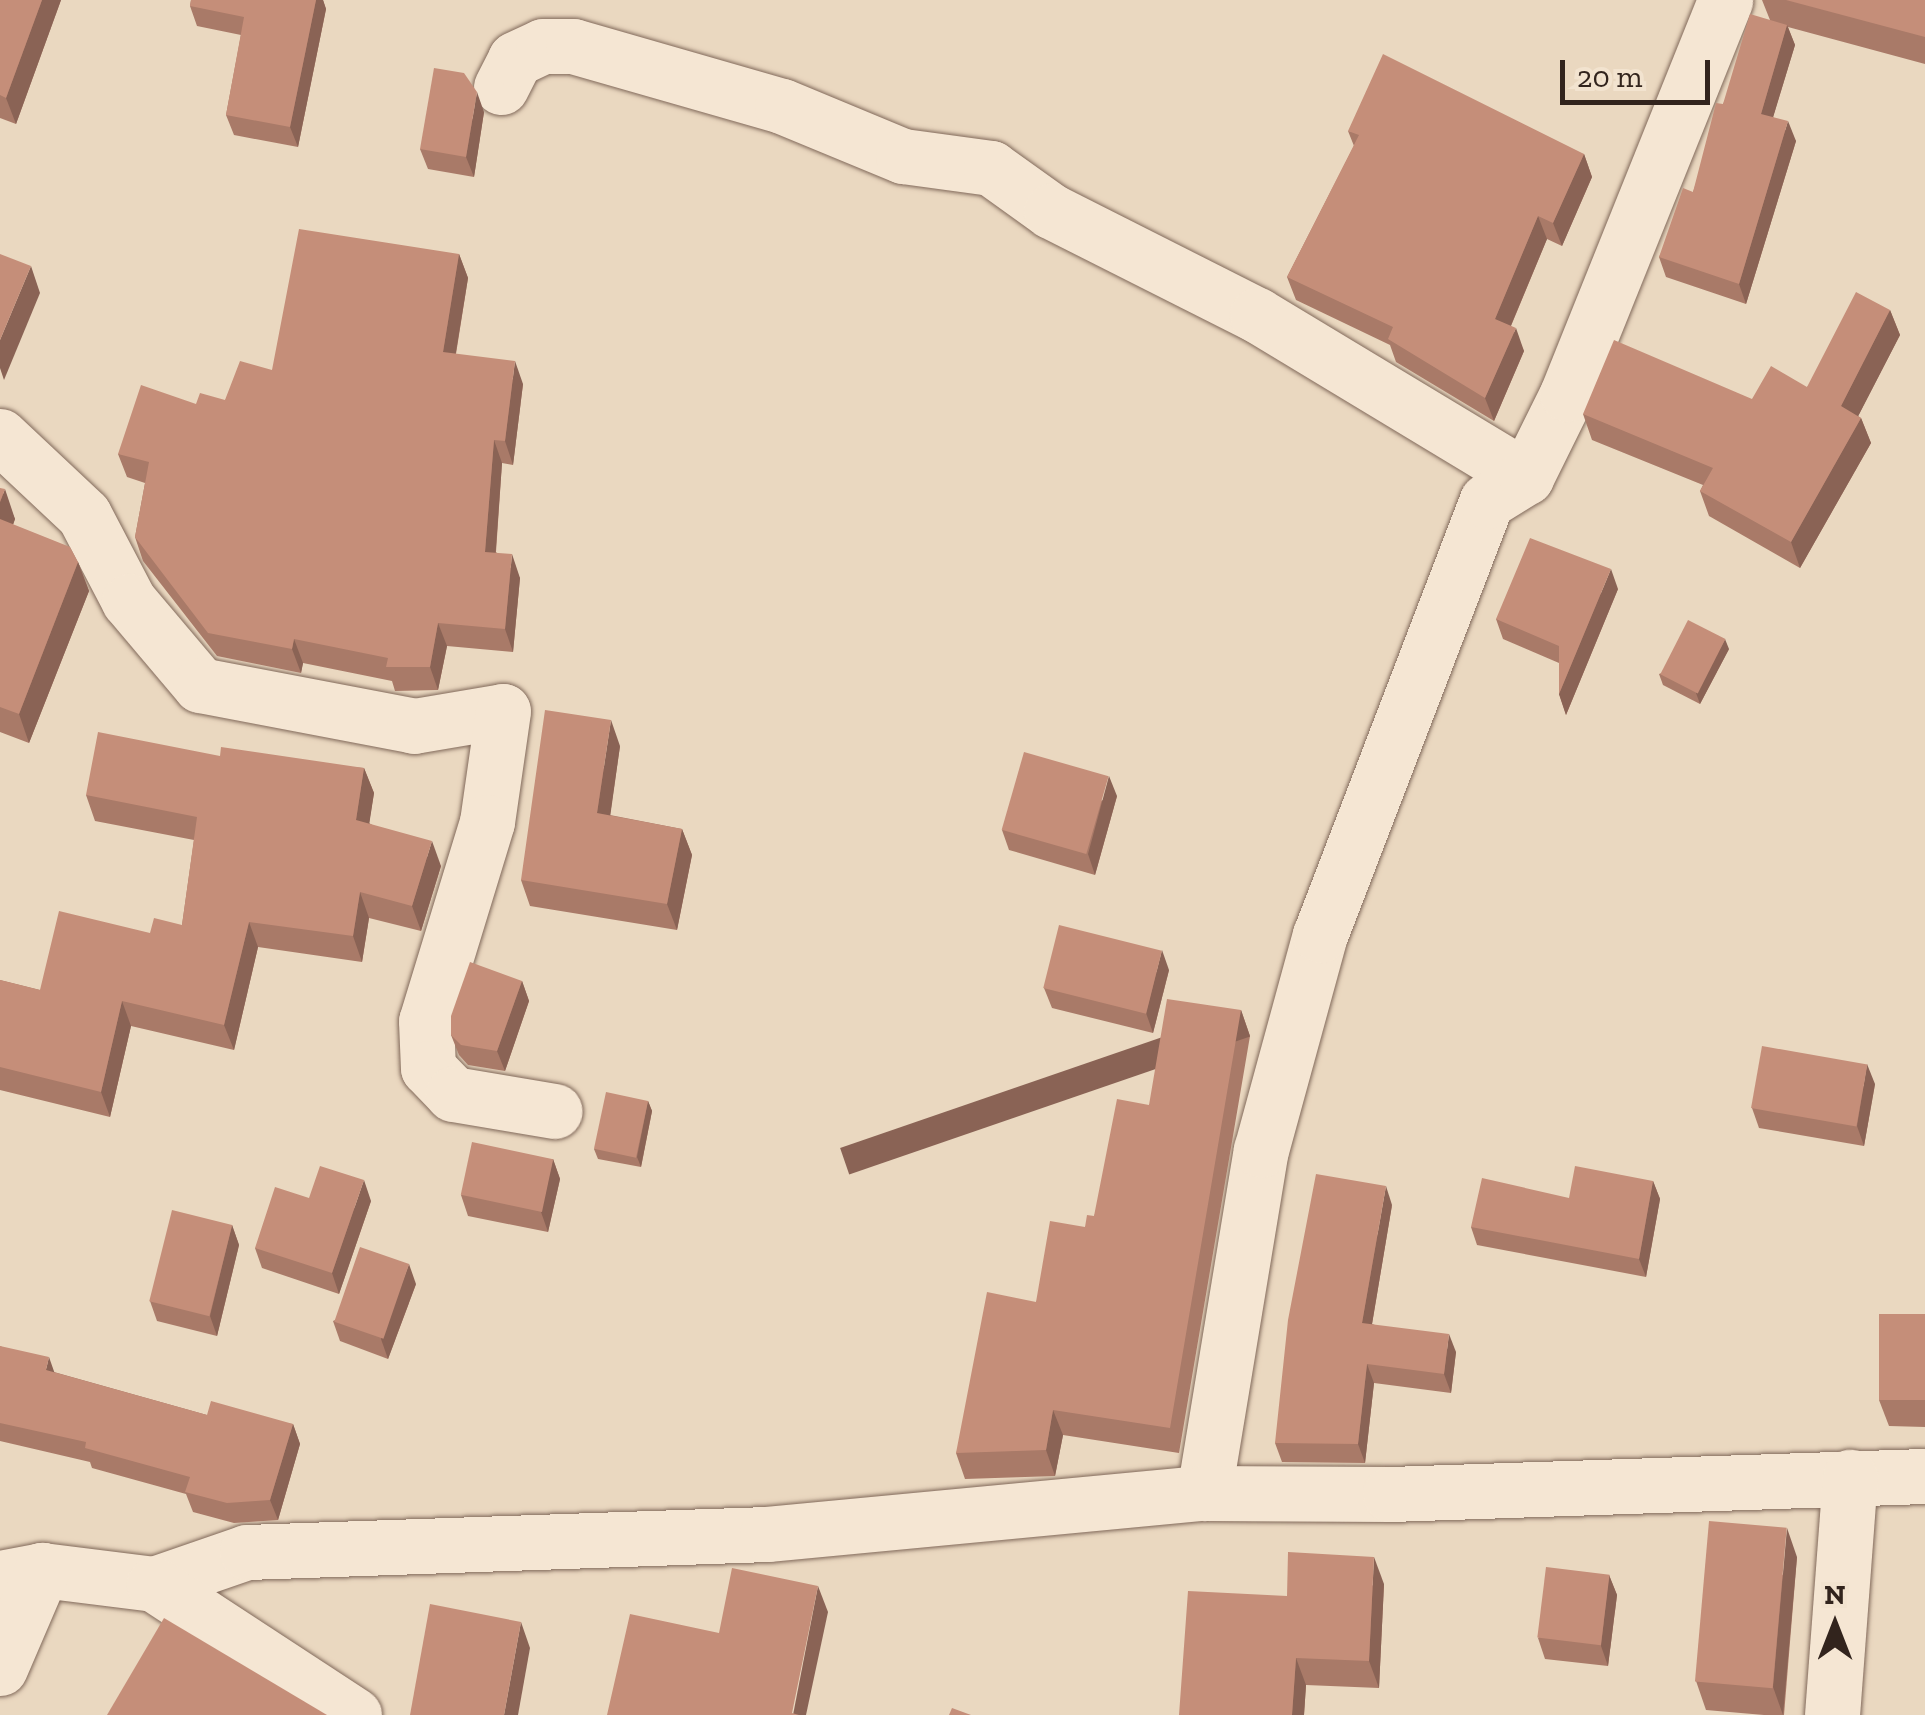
<!DOCTYPE html>
<style>
body{margin:0}
#map{position:relative;width:1925px;height:1715px;overflow:hidden;background:#ead8c0;font-family:"Zilla Slab",serif}
div>[style]{position:absolute}
.roads{filter:drop-shadow(0 0 2px #81695a) drop-shadow(0 0 2px #81695a)}
.minor>*{height:55px;margin:-27.5px;padding:0 27.5px;transform-origin:27.5px;border-radius:27.5px;background:#f5e6d3}
.wall>*{inset:0;background:#a97a68}
.shaded-wall>*{inset:0;background:#8a6355;transform-origin:0 0}
.building>*{inset:0;background:#c58e79;transform-origin:0 0}
span{translate:-50% -50%;white-space:nowrap;text-align:center;line-height:1.15;-webkit-text-stroke:8px #f2e3cf;paint-order:stroke}
.north{position:absolute;left:1785px;top:1575px;width:100px;height:100px;-webkit-text-stroke:8px #f2e3cf;paint-order:stroke;rotate:0deg;font-size:28px;font-weight:700;line-height:40px;text-align:center;color:#32241d}
.north::after{content:'';display:block;margin:auto;width:35px;height:45px;background:#32241d;clip-path:polygon(50% 0,100% 100%,50% 72%,0 100%)}
.scale{position:absolute;left:1560px;top:60px;width:150px;height:45px;box-sizing:border-box;border:5px solid #32241d;border-top:0;padding-left:12px;font-size:30px;line-height:35px;white-space:nowrap;color:#32241d;-webkit-text-stroke:8px #f2e3cf;paint-order:stroke}
</style>
<div id="map">
<div class="roads">
<div class="minor">
<div style="left:501px;top:87px;width:31px;rotate:-63deg"></div>
<div style="left:515px;top:59px;width:31px;rotate:-25deg"></div>
<div style="left:543px;top:46px;width:30px"></div>
<div style="left:573px;top:46px;width:217px;rotate:16deg"></div>
<div style="left:782px;top:106px;width:131px;rotate:22.5deg"></div>
<div style="left:903px;top:156px;width:89px;rotate:7.8deg"></div>
<div style="left:991px;top:168px;width:74px;rotate:35.6deg"></div>
<div style="left:1051px;top:211px;width:231px;rotate:26.8deg"></div>
<div style="left:1257px;top:315px;width:314px;rotate:31.1deg"></div>
<div style="left:0;top:436px;width:115px;rotate:43.2deg"></div>
<div style="left:84px;top:515px;width:97px;rotate:62.4deg"></div>
<div style="left:129px;top:601px;width:110px;rotate:49.8deg"></div>
<div style="left:200px;top:685px;width:218px;rotate:10.8deg"></div>
<div style="left:414px;top:726px;width:90px;rotate:-9.6deg"></div>
<div style="left:503px;top:711px;width:112px;rotate:98.2deg"></div>
<div style="left:487px;top:822px;width:208px;rotate:107deg"></div>
<div style="left:426px;top:1021px;width:47px;rotate:87.6deg"></div>
<div style="left:428px;top:1068px;width:36px;rotate:46deg"></div>
<div style="left:453px;top:1094px;width:103px;rotate:9.5deg"></div>
<div style="left:1204px;top:1493px;width:348px;rotate:-80.6deg"></div>
<div style="left:1261px;top:1150px;width:223px;rotate:-74.7deg"></div>
<div style="left:1320px;top:935px;width:465px;rotate:-69deg"></div>
<div style="left:1487px;top:501px;width:46px;rotate:-31.6deg"></div>
<div style="left:1526px;top:477px;width:93px;rotate:-63.7deg"></div>
<div style="left:1567px;top:394px;width:424px;rotate:-68.1deg"></div>
<div style="left:0;top:1578px;width:43px;rotate:-10.8deg"></div>
<div style="left:42px;top:1570px;width:113px;rotate:7.1deg"></div>
<div style="left:154px;top:1584px;width:98px;rotate:-19deg"></div>
<div style="left:247px;top:1552px;width:520px;rotate:-1.98deg"></div>
<div style="left:767px;top:1534px;width:439px;rotate:-5.4deg"></div>
<div style="left:1204px;top:1493px;width:186px;rotate:0.3deg"></div>
<div style="left:1390px;top:1494px;width:535px;rotate:-1.93deg"></div>
<div style="left:154px;top:1584px;width:239px;rotate:33.2deg"></div>
<div style="left:0;top:1668px;width:107px;rotate:-66.8deg"></div>
<div style="left:1832px;top:1715px;width:239px;rotate:-85.7deg"></div>
</div>
</div>
<div class="wall">
<div style="clip-path:polygon(0 0,61px 0,16px 124px,0 118px)"></div>
<div style="clip-path:polygon(191px 0,323px 0,326px 9px,298px 147px,234px 135px,226px 115px,241px 35px,197px 26px,190px 6px)"></div>
<div style="clip-path:polygon(1762px 0,1925px 0,1925px 64px,1788px 27px,1795px 45px,1773px 117px,1796px 141px,1746px 304px,1666px 277px,1659px 257px,1693px 192px,1723px 104px,1770px 20px)"></div>
<div style="clip-path:polygon(484px 112px,474px 177px,428px 169px,420px 149px)"></div>
<div style="clip-path:polygon(1348px 131px,1584px 154px,1592px 177px,1562px 246px,1547px 239px,1511px 326px,1524px 351px,1494px 421px,1396px 362px,1390px 345px,1296px 300px,1287px 277px,1354px 146px)"></div>
<div style="clip-path:polygon(459px 254px,468px 278px,456px 354px,523px 384px,513px 465px,502px 463px,496px 552px,520px 578px,513px 652px,447px 646px,438px 690px,395px 691px,392px 681px,303px 663px,301px 673px,217px 656px,143px 561px,135px 537px,145px 483px,127px 477px,118px 454px,196px 404px,225px 400px,272px 370px)"></div>
<div style="clip-path:polygon(1890px 310px,1900px 335px,1858px 416px,1861px 418px,1871px 443px,1800px 568px,1709px 516px,1700px 491px,1703px 485px,1592px 440px,1583px 414px,1752px 399px,1807px 387px)"></div>
<div style="clip-path:polygon(0 488px,15px 519px,13px 525px,78px 562px,89px 591px,29px 743px,0 732px)"></div>
<div style="clip-path:polygon(1618px 589px,1566px 715px,1559px 694px,1559px 663px,1503px 639px,1496px 619px)"></div>
<div style="clip-path:polygon(1729px 649px,1700px 704px,1663px 685px,1659px 674px)"></div>
<div style="clip-path:polygon(620px 746px,610px 815px,682px 829px,692px 855px,677px 930px,530px 906px,521px 880px)"></div>
<div style="clip-path:polygon(220px 756px,364px 768px,374px 793px,369px 823px,441px 866px,421px 931px,369px 918px,362px 962px,258px 947px,234px 1050px,131px 1026px,110px 1117px,0 1090px,0 980px,40px 990px,150px 933px,182px 925px,194px 840px,95px 821px,86px 795px)"></div>
<div style="clip-path:polygon(1117px 796px,1095px 875px,1009px 850px,1002px 830px)"></div>
<div style="clip-path:polygon(1169px 970px,1153px 1033px,1052px 1008px,1044px 988px)"></div>
<div style="clip-path:polygon(522px 981px,529px 1001px,505px 1071px,468px 1065px,459px 1055px,451px 1035px)"></div>
<div style="clip-path:polygon(1241px 1010px,1250px 1036px,1179px 1453px,1063px 1435px,1055px 1476px,965px 1479px,956px 1453px,1036px 1302px,1085px 1227px,1094px 1216px,1149px 1105px)"></div>
<div style="clip-path:polygon(1875px 1084px,1864px 1146px,1759px 1128px,1752px 1108px)"></div>
<div style="clip-path:polygon(648px 1101px,652px 1111px,641px 1167px,598px 1159px,594px 1149px)"></div>
<div style="clip-path:polygon(553px 1159px,560px 1179px,548px 1232px,468px 1216px,461px 1195px)"></div>
<div style="clip-path:polygon(1653px 1181px,1660px 1199px,1646px 1277px,1477px 1245px,1471px 1227px,1569px 1198px)"></div>
<div style="clip-path:polygon(371px 1201px,339px 1294px,262px 1268px,255px 1248px)"></div>
<div style="clip-path:polygon(1392px 1205px,1372px 1324px,1456px 1352px,1451px 1393px,1374px 1383px,1365px 1463px,1282px 1462px,1275px 1443px)"></div>
<div style="clip-path:polygon(232px 1225px,239px 1245px,217px 1336px,157px 1321px,150px 1301px)"></div>
<div style="clip-path:polygon(416px 1284px,388px 1359px,340px 1341px,333px 1321px)"></div>
<div style="clip-path:polygon(1925px 1314px,1925px 1427px,1889px 1426px,1879px 1400px)"></div>
<div style="clip-path:polygon(0 1346px,54px 1372px,207px 1415px,293px 1424px,300px 1444px,278px 1520px,234px 1523px,193px 1512px,186px 1494px,92px 1468px,90px 1462px,0 1441px)"></div>
<div style="clip-path:polygon(1797px 1557px,1784px 1715px,1764px 1715px,1706px 1710px,1696px 1681px)"></div>
<div style="clip-path:polygon(1609px 1575px,1617px 1595px,1608px 1666px,1545px 1659px,1538px 1638px)"></div>
<div style="clip-path:polygon(1384px 1584px,1379px 1688px,1306px 1685px,1304px 1715px,1179px 1715px,1287px 1596px)"></div>
</div>
<div class="shaded-wall">
<div style="clip-path:polygon(42px 0,61px 0,16px 124px,6px 98px)"></div>
<div style="clip-path:polygon(316px 0,323px 0,326px 9px,298px 147px,290px 127px)"></div>
<div style="clip-path:polygon(1787px 25px,1795px 45px,1768px 134px,1761px 114px)"></div>
<div style="clip-path:polygon(477px 92px,484px 112px,474px 177px,466px 157px)"></div>
<div style="clip-path:polygon(1788px 121px,1796px 141px,1746px 304px,1739px 284px)"></div>
<div style="clip-path:polygon(1584px 154px,1592px 177px,1562px 246px,1553px 223px)"></div>
<div style="clip-path:polygon(1538px 216px,1547px 239px,1504px 342px,1495px 319px)"></div>
<div style="clip-path:polygon(459px 254px,468px 278px,452px 376px,443px 352px)"></div>
<div style="clip-path:polygon(31px 266px,40px 293px,4px 380px,0 368px,0 340px)"></div>
<div style="clip-path:polygon(1890px 310px,1900px 335px,1850px 432px,1841px 406px)"></div>
<div style="clip-path:polygon(1516px 328px,1524px 351px,1494px 421px,1485px 398px)"></div>
<div style="clip-path:polygon(515px 361px,523px 384px,513px 465px,505px 441px)"></div>
<div style="clip-path:polygon(1861px 418px,1871px 443px,1800px 568px,1791px 542px)"></div>
<div style="clip-path:polygon(494px 440px,502px 463px,494px 575px,485px 552px)"></div>
<div style="clip-path:polygon(5px 489px,15px 519px,5px 546px,0 533px,0 502px)"></div>
<div style="clip-path:polygon(512px 554px,520px 578px,513px 652px,505px 629px)"></div>
<div style="clip-path:polygon(78px 562px,89px 591px,29px 743px,19px 714px)"></div>
<div style="clip-path:polygon(1611px 569px,1618px 589px,1566px 715px,1559px 694px)"></div>
<div style="clip-path:polygon(438px 623px,447px 646px,438px 690px,430px 667px)"></div>
<div style="clip-path:polygon(294px 639px,303px 663px,301px 673px,292px 649px)"></div>
<div style="clip-path:polygon(1725px 639px,1729px 649px,1700px 704px,1696px 693px)"></div>
<div style="clip-path:polygon(611px 720px,620px 746px,607px 839px,597px 813px)"></div>
<div style="clip-path:polygon(364px 768px,374px 793px,366px 845px,356px 820px)"></div>
<div style="clip-path:polygon(1109px 776px,1117px 796px,1095px 875px,1088px 854px)"></div>
<div style="clip-path:polygon(682px 829px,692px 855px,677px 930px,667px 904px)"></div>
<div style="clip-path:polygon(432px 841px,441px 866px,421px 931px,412px 906px)"></div>
<div style="clip-path:polygon(360px 892px,369px 918px,362px 962px,353px 936px)"></div>
<div style="clip-path:polygon(249px 922px,258px 947px,234px 1050px,224px 1025px)"></div>
<div style="clip-path:polygon(1162px 950px,1169px 970px,1153px 1033px,1146px 1013px)"></div>
<div style="clip-path:polygon(522px 981px,529px 1001px,505px 1071px,497px 1051px)"></div>
<div style="clip-path:polygon(122px 1001px,131px 1026px,110px 1117px,101px 1092px)"></div>
<div style="left:1241px;top:1010px;width:28px;height:424px;rotate:71deg"></div>
<div style="clip-path:polygon(1867px 1064px,1875px 1084px,1864px 1146px,1857px 1126px)"></div>
<div style="clip-path:polygon(648px 1101px,652px 1111px,641px 1167px,637px 1157px)"></div>
<div style="clip-path:polygon(553px 1159px,560px 1179px,548px 1232px,541px 1212px)"></div>
<div style="clip-path:polygon(364px 1180px,371px 1201px,339px 1294px,332px 1273px)"></div>
<div style="clip-path:polygon(1653px 1181px,1660px 1199px,1646px 1277px,1639px 1259px)"></div>
<div style="clip-path:polygon(1386px 1186px,1392px 1205px,1369px 1342px,1362px 1323px)"></div>
<div style="clip-path:polygon(232px 1225px,239px 1245px,217px 1336px,210px 1316px)"></div>
<div style="clip-path:polygon(409px 1264px,416px 1284px,388px 1359px,381px 1339px)"></div>
<div style="clip-path:polygon(1449px 1334px,1456px 1352px,1451px 1393px,1444px 1374px)"></div>
<div style="clip-path:polygon(49px 1357px,56px 1377px,46px 1370px)"></div>
<div style="clip-path:polygon(1367px 1364px,1374px 1383px,1365px 1463px,1358px 1444px)"></div>
<div style="clip-path:polygon(1053px 1410px,1063px 1435px,1055px 1476px,1046px 1450px)"></div>
<div style="clip-path:polygon(293px 1424px,300px 1444px,278px 1520px,270px 1500px)"></div>
<div style="clip-path:polygon(1787px 1528px,1797px 1557px,1783px 1715px,1773px 1687px)"></div>
<div style="clip-path:polygon(1374px 1557px,1384px 1584px,1379px 1688px,1369px 1661px)"></div>
<div style="clip-path:polygon(1609px 1575px,1617px 1595px,1608px 1666px,1601px 1646px)"></div>
<div style="clip-path:polygon(818px 1586px,828px 1612px,806px 1715px,793px 1715px)"></div>
<div style="clip-path:polygon(521px 1622px,530px 1648px,518px 1715px,504px 1715px)"></div>
<div style="clip-path:polygon(1296px 1658px,1306px 1685px,1304px 1715px,1292px 1715px)"></div>
</div>
<div class="building">
<div style="clip-path:polygon(0 0,42px 0,6px 98px,0 95px)"></div>
<div style="clip-path:polygon(191px 0,316px 0,290px 127px,226px 115px,244px 17px,190px 6px)"></div>
<div style="clip-path:polygon(1786px 0,1925px 0,1925px 37px)"></div>
<div style="clip-path:polygon(1750px 14px,1787px 25px,1761px 114px,1788px 121px,1739px 284px,1659px 257px,1683px 188px,1693px 192px,1716px 103px,1723px 104px)"></div>
<div style="clip-path:polygon(1383px 54px,1584px 154px,1553px 223px,1538px 216px,1495px 319px,1516px 328px,1485px 398px,1388px 339px,1393px 327px,1287px 277px,1359px 135px,1348px 131px)"></div>
<div style="clip-path:polygon(434px 68px,464px 73px,477px 92px,466px 157px,420px 149px)"></div>
<div style="clip-path:polygon(299px 229px,459px 254px,443px 352px,515px 361px,505px 441px,494px 440px,485px 552px,512px 554px,505px 629px,438px 623px,430px 667px,386px 667px,388px 658px,294px 639px,292px 649px,208px 633px,135px 537px,149px 462px,118px 454px,141px 385px,196px 404px,200px 393px,225px 400px,240px 361px,272px 370px)"></div>
<div style="clip-path:polygon(0 254px,31px 266px,0 340px)"></div>
<div style="clip-path:polygon(1856px 292px,1890px 310px,1841px 406px,1861px 418px,1791px 542px,1700px 491px,1713px 468px,1583px 414px,1614px 340px,1752px 399px,1771px 366px,1807px 387px)"></div>
<div style="clip-path:polygon(0 488px,5px 489px,0 502px)"></div>
<div style="clip-path:polygon(0 519px,70px 547px,78px 562px,19px 714px,0 707px)"></div>
<div style="clip-path:polygon(1530px 538px,1611px 569px,1559px 694px,1559px 646px,1496px 619px)"></div>
<div style="left:1688px;top:620px;width:42px;height:61px;rotate:27deg"></div>
<div style="clip-path:polygon(545px 710px,611px 720px,597px 813px,682px 829px,667px 904px,521px 880px)"></div>
<div style="clip-path:polygon(98px 732px,220px 756px,221px 747px,364px 768px,356px 820px,432px 841px,412px 906px,360px 892px,353px 936px,249px 922px,224px 1025px,122px 1001px,101px 1092px,0 1067px,0 980px,40px 990px,59px 911px,150px 933px,154px 918px,182px 925px,197px 817px,86px 795px)"></div>
<div style="left:1024px;top:752px;width:88px;height:81px;rotate:16deg"></div>
<div style="left:1059px;top:925px;width:106px;height:65px;rotate:14deg"></div>
<div style="clip-path:polygon(470px 962px,522px 981px,497px 1051px,461px 1045px,451px 1035px,451px 1016px)"></div>
<div style="clip-path:polygon(1167px 999px,1241px 1010px,1170px 1428px,1053px 1410px,1046px 1450px,956px 1453px,987px 1292px,1036px 1302px,1050px 1221px,1085px 1227px,1087px 1215px,1094px 1216px,1117px 1099px,1149px 1105px)"></div>
<div style="left:1762px;top:1046px;width:107px;height:63px;rotate:10deg"></div>
<div style="left:606px;top:1092px;width:43px;height:58px;rotate:12deg"></div>
<div style="left:472px;top:1142px;width:83px;height:54px;rotate:12deg"></div>
<div style="clip-path:polygon(320px 1166px,364px 1180px,332px 1273px,255px 1248px,275px 1187px,309px 1198px)"></div>
<div style="clip-path:polygon(1575px 1166px,1653px 1181px,1639px 1259px,1471px 1227px,1482px 1178px,1569px 1198px)"></div>
<div style="clip-path:polygon(1316px 1174px,1386px 1186px,1362px 1323px,1449px 1334px,1444px 1374px,1367px 1364px,1358px 1444px,1275px 1443px,1288px 1320px)"></div>
<div style="left:172px;top:1210px;width:62px;height:94px;rotate:14deg"></div>
<div style="left:360px;top:1247px;width:52px;height:79px;rotate:19deg"></div>
<div style="left:1879px;top:1314px;width:46px;height:86px"></div>
<div style="clip-path:polygon(0 1346px,49px 1357px,46px 1370px,207px 1415px,211px 1401px,293px 1424px,270px 1500px,227px 1503px,185px 1492px,190px 1477px,85px 1448px,86px 1442px,0 1423px)"></div>
<div style="left:1709px;top:1521px;width:78px;height:161px;rotate:5deg"></div>
<div style="clip-path:polygon(1288px 1552px,1374px 1557px,1369px 1661px,1296px 1658px,1292px 1715px,1179px 1715px,1188px 1591px,1287px 1596px)"></div>
<div style="left:1546px;top:1567px;width:64px;height:71px;rotate:7deg"></div>
<div style="clip-path:polygon(732px 1568px,818px 1586px,792px 1713px,799px 1715px,607px 1715px,630px 1614px,719px 1633px)"></div>
<div style="clip-path:polygon(430px 1604px,521px 1622px,504px 1715px,410px 1715px)"></div>
<div style="clip-path:polygon(164px 1618px,327px 1715px,107px 1715px)"></div>
<div style="clip-path:polygon(952px 1708px,971px 1715px,949px 1715px)"></div>
</div>
<div class="north">N</div>
<div class="scale">20 m</div>
</div>
